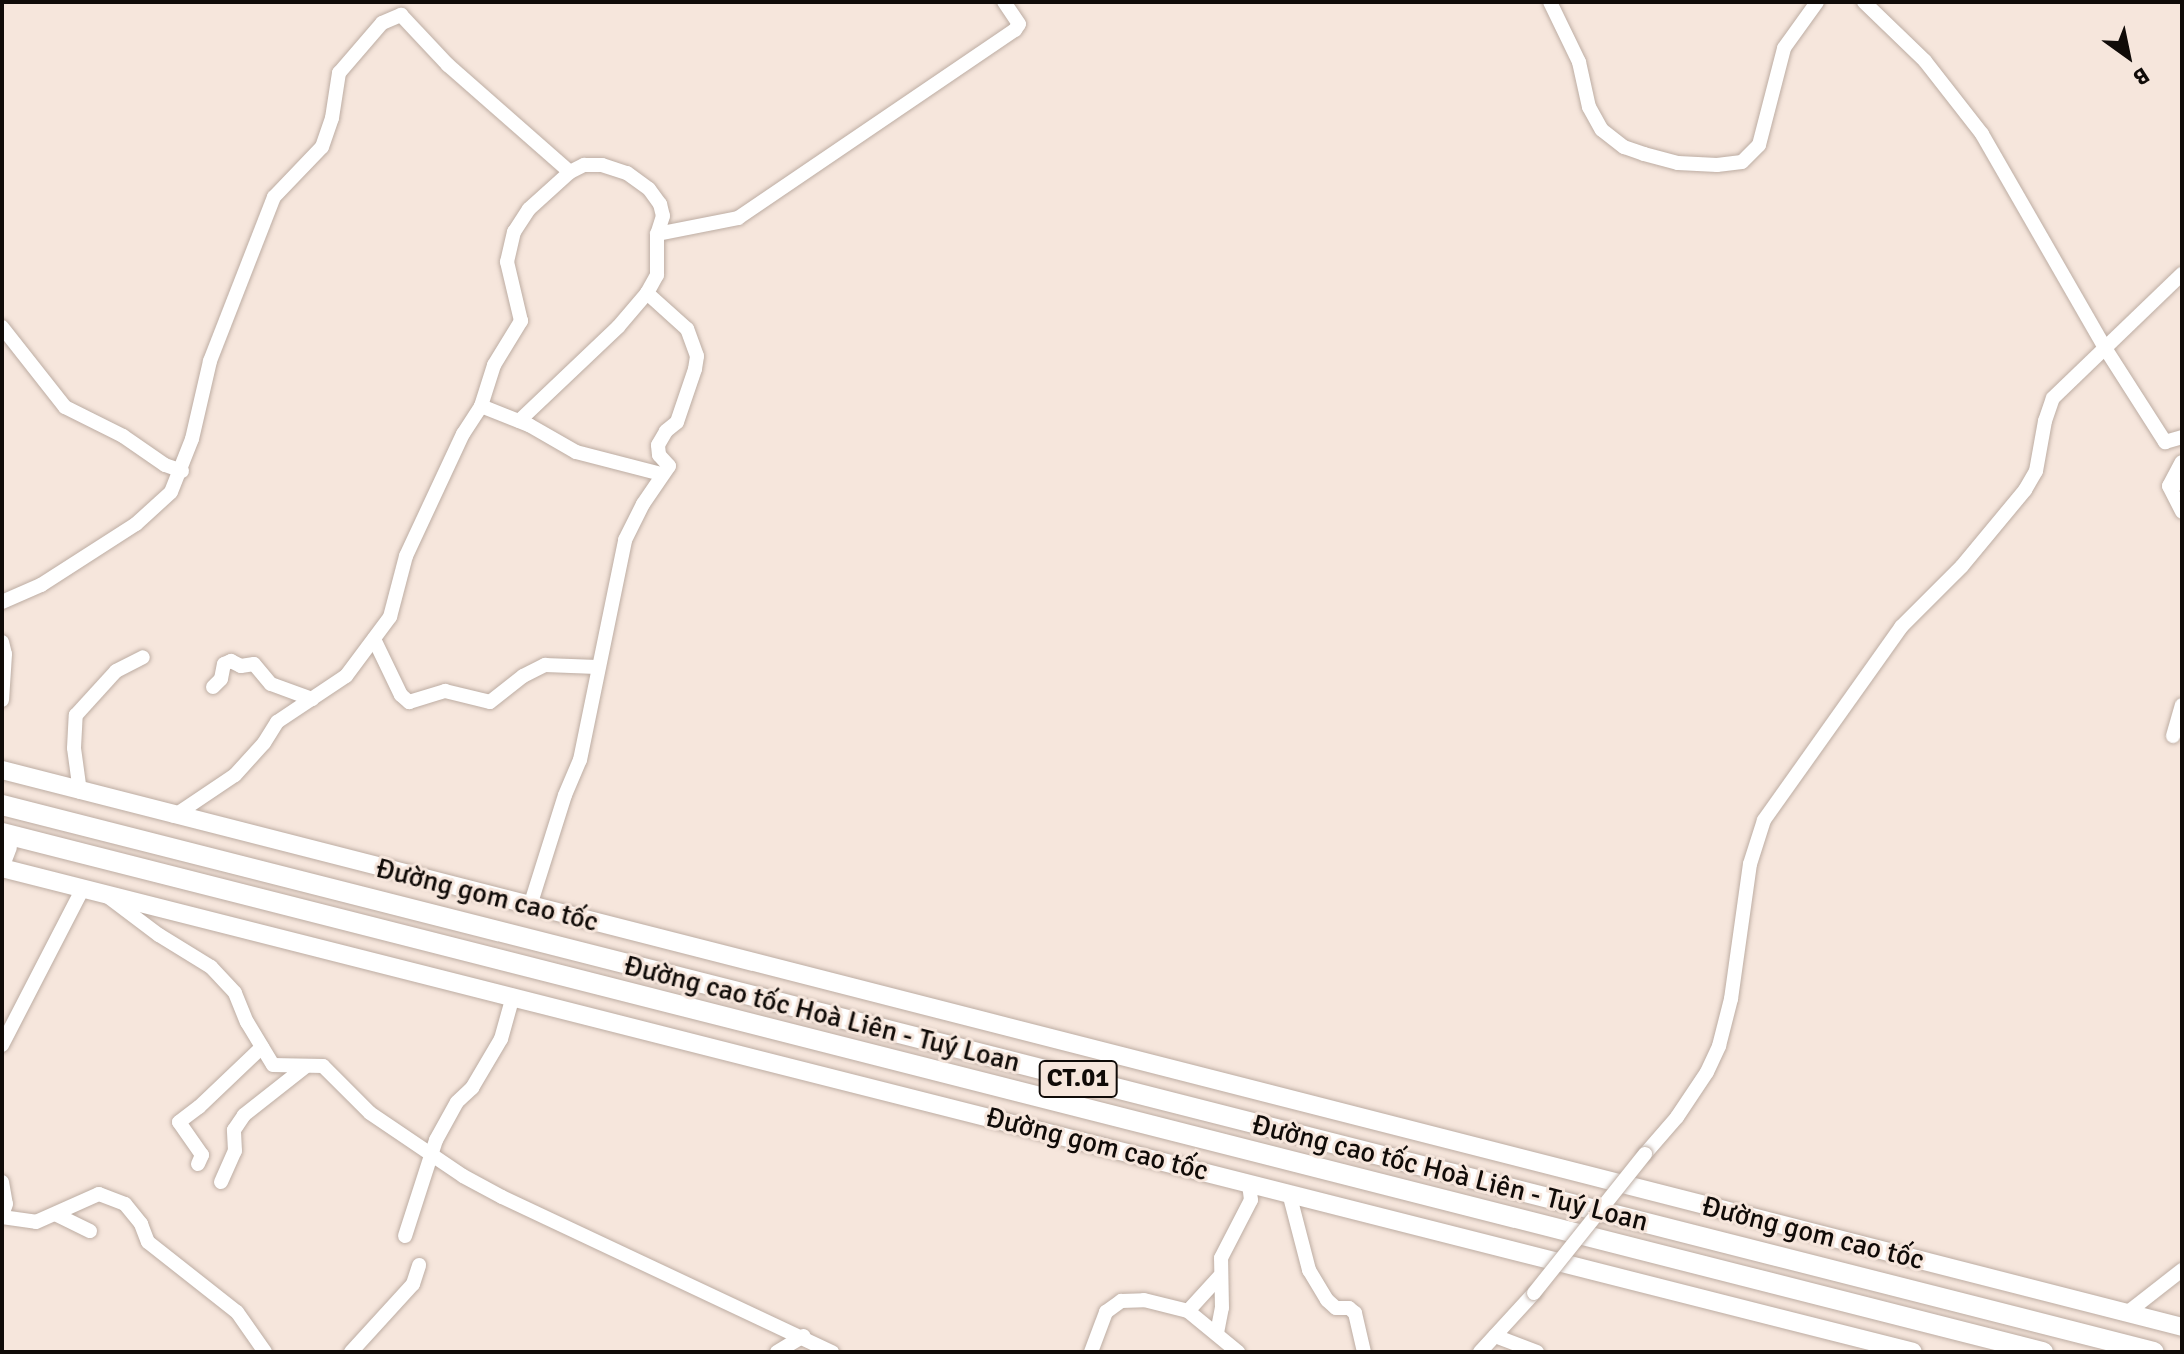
<!DOCTYPE html>
<meta charset="utf-8">
<style>
body{margin:0}
#map{position:relative;width:2184px;height:1354px;overflow:hidden;background:#f6e6dc;font-family:Signika,sans-serif}
div>[style]{position:absolute}
.roads{filter:drop-shadow(0 0 2px #bdada3) drop-shadow(0 0 2px #bdada3)}
.minor>*{height:14px;margin:-7px;padding:0 7px;transform-origin:7px;border-radius:7px;background:#fff}
.major>*{height:18px;margin:-9px;padding:0 9px;transform-origin:9px;border-radius:9px;background:#fff}
.highway>*{height:20px;margin:-10px;padding:0 10px;transform-origin:10px;border-radius:10px;background:#fff}
.bridges{filter:drop-shadow(0 0 2px #bdada3) drop-shadow(0 0 2px #bdada3)}
.minor-bridge>*{height:14px;margin:-7px;padding:0 7px;transform-origin:7px;border-radius:7px;background:#fff}
span{translate:-50% -50%;white-space:nowrap;text-align:center;line-height:1.15;-webkit-text-stroke:6px #f6e6dc;paint-order:stroke}
.shield-label span{padding:2px 6px;background:#f6e6dc;border:2px solid;border-radius:6px;-webkit-text-stroke-width:0}
.shield-label{font-size:26px;color:#100b08;font-weight:700}
.street-label{font-size:28px;color:#100b08}
.frame{position:absolute;inset:0;border:4px solid #100b08;pointer-events:none}
.north{position:absolute;left:2088px;top:16px;width:80px;height:80px;-webkit-text-stroke:6px #f6e6dc;paint-order:stroke;rotate:147deg;font-size:22px;font-weight:700;line-height:32px;text-align:center;color:#100b08}
.north::after{content:'';display:block;margin:auto;width:28px;height:36px;background:#100b08;clip-path:polygon(50% 0,100% 100%,50% 72%,0 100%)}
</style>
<div id="map">
<div class="roads">
<div class="minor">
<div style="left:1550px;top:2px;width:67px;rotate:64.2deg"></div>
<div style="left:1579px;top:62px;width:46px;rotate:77.5deg"></div>
<div style="left:1589px;top:107px;width:26px;rotate:61deg"></div>
<div style="left:1602px;top:130px;width:28px;rotate:38deg"></div>
<div style="left:1624px;top:147px;width:21px;rotate:19deg"></div>
<div style="left:1644px;top:154px;width:35px;rotate:15deg"></div>
<div style="left:1678px;top:163px;width:39px;rotate:3deg"></div>
<div style="left:1717px;top:165px;width:25px;rotate:-7deg"></div>
<div style="left:1742px;top:162px;width:24px;rotate:-45deg"></div>
<div style="left:1759px;top:145px;width:100px;rotate:-75.5deg"></div>
<div style="left:1784px;top:48px;width:57px;rotate:-54.3deg"></div>
<div style="left:1864px;top:2px;width:85px;rotate:44deg"></div>
<div style="left:1925px;top:61px;width:93px;rotate:52deg"></div>
<div style="left:1982px;top:134px;width:247px;rotate:60.1deg"></div>
<div style="left:2105px;top:348px;width:112px;rotate:57.4deg"></div>
<div style="left:2165px;top:442px;width:18px;rotate:-16deg"></div>
<div style="left:401px;top:15px;width:69px;rotate:46.8deg"></div>
<div style="left:448px;top:65px;width:162px;rotate:41.3deg"></div>
<div style="left:2px;top:327px;width:102px;rotate:51.8deg"></div>
<div style="left:65px;top:407px;width:65px;rotate:26.6deg"></div>
<div style="left:123px;top:436px;width:51px;rotate:34.6deg"></div>
<div style="left:165px;top:465px;width:18px;rotate:19deg"></div>
<div style="left:481px;top:406px;width:52px;rotate:21.6deg"></div>
<div style="left:529px;top:425px;width:54px;rotate:29.9deg"></div>
<div style="left:576px;top:452px;width:88px;rotate:14.5deg"></div>
<div style="left:519px;top:421px;width:137px;rotate:-43.5deg"></div>
<div style="left:618px;top:327px;width:45px;rotate:-49.5deg"></div>
<div style="left:647px;top:293px;width:21px;rotate:-61deg"></div>
<div style="left:657px;top:275px;width:41px;rotate:-90deg"></div>
<div style="left:657px;top:234px;width:83px;rotate:-11.2deg"></div>
<div style="left:738px;top:218px;width:335px;rotate:-34.2deg"></div>
<div style="left:1015px;top:30px;width:7px;rotate:-56deg"></div>
<div style="left:1019px;top:24px;width:27px;rotate:-124deg"></div>
<div style="left:2182px;top:483px;width:13px;rotate:167deg"></div>
<div style="left:2169px;top:486px;width:29px;rotate:63deg"></div>
<div style="left:2169px;top:486px;width:27px;rotate:-62deg"></div>
<div style="left:2px;top:602px;width:43px;rotate:-23.6deg"></div>
<div style="left:41px;top:585px;width:113px;rotate:-32.7deg"></div>
<div style="left:136px;top:524px;width:47px;rotate:-42.4deg"></div>
<div style="left:171px;top:492px;width:57px;rotate:-68.4deg"></div>
<div style="left:192px;top:439px;width:80px;rotate:-77deg"></div>
<div style="left:210px;top:361px;width:176px;rotate:-68.7deg"></div>
<div style="left:274px;top:197px;width:69px;rotate:-46.2deg"></div>
<div style="left:322px;top:147px;width:31px;rotate:-71deg"></div>
<div style="left:332px;top:118px;width:46px;rotate:-81.2deg"></div>
<div style="left:339px;top:73px;width:66px;rotate:-49.3deg"></div>
<div style="left:382px;top:23px;width:21px;rotate:-23deg"></div>
<div style="left:374px;top:639px;width:62px;rotate:64.3deg"></div>
<div style="left:401px;top:695px;width:11px;rotate:41deg"></div>
<div style="left:409px;top:702px;width:38px;rotate:-17deg"></div>
<div style="left:445px;top:691px;width:46px;rotate:13.7deg"></div>
<div style="left:490px;top:702px;width:42px;rotate:-38.2deg"></div>
<div style="left:523px;top:676px;width:25px;rotate:-27deg"></div>
<div style="left:545px;top:665px;width:52px;rotate:2.2deg"></div>
<div style="left:2px;top:642px;width:12px;rotate:76deg"></div>
<div style="left:5px;top:654px;width:46px;rotate:93.7deg"></div>
<div style="left:213px;top:687px;width:11px;rotate:-45deg"></div>
<div style="left:221px;top:679px;width:15px;rotate:-79deg"></div>
<div style="left:224px;top:664px;width:8px;rotate:-23deg"></div>
<div style="left:231px;top:661px;width:11px;rotate:27deg"></div>
<div style="left:241px;top:666px;width:13px;rotate:-9deg"></div>
<div style="left:254px;top:664px;width:26px;rotate:50deg"></div>
<div style="left:271px;top:684px;width:44px;rotate:20.1deg"></div>
<div style="left:2173px;top:736px;width:32px;rotate:-74deg"></div>
<div style="left:80px;top:792px;width:44px;rotate:-97.8deg"></div>
<div style="left:74px;top:748px;width:33px;rotate:-87deg"></div>
<div style="left:76px;top:715px;width:59px;rotate:-47.7deg"></div>
<div style="left:116px;top:671px;width:30px;rotate:-27deg"></div>
<div style="left:174px;top:816px;width:73px;rotate:-33.9deg"></div>
<div style="left:235px;top:775px;width:43px;rotate:-47.8deg"></div>
<div style="left:264px;top:743px;width:25px;rotate:-58deg"></div>
<div style="left:277px;top:722px;width:83px;rotate:-33.7deg"></div>
<div style="left:346px;top:676px;width:74px;rotate:-53.3deg"></div>
<div style="left:390px;top:617px;width:63px;rotate:-75.3deg"></div>
<div style="left:406px;top:556px;width:135px;rotate:-65deg"></div>
<div style="left:463px;top:434px;width:33px;rotate:-57deg"></div>
<div style="left:481px;top:406px;width:43px;rotate:-72.4deg"></div>
<div style="left:494px;top:365px;width:52px;rotate:-58.5deg"></div>
<div style="left:521px;top:321px;width:61px;rotate:-103.3deg"></div>
<div style="left:507px;top:262px;width:31px;rotate:-77deg"></div>
<div style="left:514px;top:232px;width:27px;rotate:-57deg"></div>
<div style="left:529px;top:209px;width:55px;rotate:-42.1deg"></div>
<div style="left:570px;top:172px;width:16px;rotate:-27deg"></div>
<div style="left:584px;top:165px;width:18px"></div>
<div style="left:602px;top:165px;width:26px;rotate:18deg"></div>
<div style="left:627px;top:173px;width:27px;rotate:36deg"></div>
<div style="left:649px;top:189px;width:19px;rotate:54deg"></div>
<div style="left:660px;top:204px;width:12px;rotate:76deg"></div>
<div style="left:663px;top:216px;width:19px;rotate:108deg"></div>
<div style="left:2px;top:868px;width:22px;rotate:-69deg"></div>
<div style="left:107px;top:896px;width:65px;rotate:36.9deg"></div>
<div style="left:159px;top:935px;width:61px;rotate:31.6deg"></div>
<div style="left:211px;top:967px;width:35px;rotate:47deg"></div>
<div style="left:235px;top:993px;width:31px;rotate:68deg"></div>
<div style="left:247px;top:1022px;width:50px;rotate:58.8deg"></div>
<div style="left:273px;top:1065px;width:50px;rotate:1.1deg"></div>
<div style="left:323px;top:1066px;width:66px;rotate:45deg"></div>
<div style="left:370px;top:1113px;width:112px;rotate:34.1deg"></div>
<div style="left:463px;top:1176px;width:44px;rotate:28.3deg"></div>
<div style="left:502px;top:1197px;width:365px;rotate:25.2deg"></div>
<div style="left:530px;top:906px;width:116px;rotate:-72.5deg"></div>
<div style="left:565px;top:795px;width:38px;rotate:-67deg"></div>
<div style="left:580px;top:760px;width:225px;rotate:-78.4deg"></div>
<div style="left:625px;top:540px;width:40px;rotate:-63.4deg"></div>
<div style="left:643px;top:504px;width:46px;rotate:-55.6deg"></div>
<div style="left:669px;top:466px;width:15px;rotate:-132deg"></div>
<div style="left:659px;top:455px;width:10px;rotate:-96deg"></div>
<div style="left:658px;top:445px;width:16px;rotate:-60deg"></div>
<div style="left:666px;top:431px;width:14px;rotate:-39deg"></div>
<div style="left:677px;top:422px;width:56px;rotate:-71.2deg"></div>
<div style="left:695px;top:369px;width:13px;rotate:-81deg"></div>
<div style="left:697px;top:356px;width:29px;rotate:-110deg"></div>
<div style="left:687px;top:329px;width:54px;rotate:-138deg"></div>
<div style="left:2px;top:1045px;width:177px;rotate:-62.7deg"></div>
<div style="left:1645px;top:1154px;width:49px;rotate:-49.1deg"></div>
<div style="left:1677px;top:1117px;width:54px;rotate:-56.3deg"></div>
<div style="left:1707px;top:1072px;width:29px;rotate:-65deg"></div>
<div style="left:1719px;top:1046px;width:49px;rotate:-75.7deg"></div>
<div style="left:1731px;top:999px;width:136px;rotate:-82deg"></div>
<div style="left:1750px;top:864px;width:46px;rotate:-72.3deg"></div>
<div style="left:1764px;top:820px;width:237px;rotate:-54.6deg"></div>
<div style="left:1901px;top:627px;width:86px;rotate:-45deg"></div>
<div style="left:1962px;top:566px;width:99px;rotate:-50.3deg"></div>
<div style="left:2025px;top:490px;width:22px;rotate:-60deg"></div>
<div style="left:2036px;top:471px;width:51px;rotate:-79.8deg"></div>
<div style="left:2045px;top:421px;width:24px;rotate:-71deg"></div>
<div style="left:2053px;top:398px;width:179px;rotate:-43.9deg"></div>
<div style="left:198px;top:1164px;width:10px;rotate:-66deg"></div>
<div style="left:202px;top:1155px;width:40px;rotate:-124.9deg"></div>
<div style="left:179px;top:1122px;width:25px;rotate:-37deg"></div>
<div style="left:199px;top:1107px;width:87px;rotate:-43.6deg"></div>
<div style="left:2px;top:1182px;width:22px;rotate:80deg"></div>
<div style="left:6px;top:1204px;width:12px;rotate:110deg"></div>
<div style="left:221px;top:1182px;width:34px;rotate:-66deg"></div>
<div style="left:235px;top:1151px;width:21px;rotate:-93deg"></div>
<div style="left:234px;top:1130px;width:18px;rotate:-56deg"></div>
<div style="left:244px;top:1115px;width:78px;rotate:-38.2deg"></div>
<div style="left:1289px;top:1193px;width:80px;rotate:75.4deg"></div>
<div style="left:1309px;top:1270px;width:35px;rotate:59deg"></div>
<div style="left:1327px;top:1300px;width:12px;rotate:42deg"></div>
<div style="left:1336px;top:1308px;width:13px"></div>
<div style="left:1349px;top:1308px;width:8px;rotate:40deg"></div>
<div style="left:1355px;top:1313px;width:40px;rotate:77deg"></div>
<div style="left:55px;top:1214px;width:39px;rotate:26deg"></div>
<div style="left:2px;top:1217px;width:34px;rotate:8deg"></div>
<div style="left:36px;top:1222px;width:69px;rotate:-24deg"></div>
<div style="left:99px;top:1194px;width:28px;rotate:21deg"></div>
<div style="left:125px;top:1204px;width:26px;rotate:51deg"></div>
<div style="left:141px;top:1224px;width:19px;rotate:69deg"></div>
<div style="left:148px;top:1242px;width:113px;rotate:38.2deg"></div>
<div style="left:237px;top:1312px;width:49px;rotate:55deg"></div>
<div style="left:405px;top:1236px;width:101px;rotate:-72.1deg"></div>
<div style="left:436px;top:1140px;width:43px;rotate:-61.1deg"></div>
<div style="left:457px;top:1102px;width:21px;rotate:-43deg"></div>
<div style="left:472px;top:1088px;width:57px;rotate:-59.4deg"></div>
<div style="left:501px;top:1039px;width:45px;rotate:-74.4deg"></div>
<div style="left:1188px;top:1311px;width:46px;rotate:-47.6deg"></div>
<div style="left:2127px;top:1313px;width:70px;rotate:-38deg"></div>
<div style="left:1217px;top:1333px;width:25px;rotate:-79deg"></div>
<div style="left:1222px;top:1308px;width:50px;rotate:-91.1deg"></div>
<div style="left:1221px;top:1258px;width:65px;rotate:-62.7deg"></div>
<div style="left:1251px;top:1200px;width:17px;rotate:-97deg"></div>
<div style="left:1495px;top:1336px;width:45px;rotate:20.9deg"></div>
<div style="left:351px;top:1352px;width:92px;rotate:-47.6deg"></div>
<div style="left:413px;top:1284px;width:20px;rotate:-72deg"></div>
<div style="left:777px;top:1352px;width:31px;rotate:-31deg"></div>
<div style="left:1091px;top:1352px;width:43px;rotate:-69.4deg"></div>
<div style="left:1106px;top:1312px;width:19px;rotate:-36deg"></div>
<div style="left:1121px;top:1301px;width:23px;rotate:-2deg"></div>
<div style="left:1144px;top:1300px;width:45px;rotate:14deg"></div>
<div style="left:1188px;top:1311px;width:65px;rotate:39.4deg"></div>
<div style="left:1480px;top:1352px;width:80px;rotate:-47.5deg"></div>
</div>
<div class="major">
<div style="left:2px;top:770px;width:2250px;rotate:14.33deg"></div>
<div style="left:2px;top:868px;width:1971px;rotate:14.21deg"></div>
</div>
<div class="highway">
<div style="left:2px;top:805px;width:2220px;rotate:14.26deg"></div>
<div style="left:2px;top:833px;width:2106px;rotate:14.27deg"></div>
</div>
</div>
<div class="bridges">
<div class="minor-bridge">
<div style="left:1534px;top:1293px;width:178px;rotate:-51.4deg"></div>
</div>
</div>
<div class="shield-label">
<span style="left:1078px;top:1079px">CT.01</span>
</div>
<div class="street-label">
<span style="left:487px;top:895px;rotate:14deg">Đường gom cao tốc</span>
<span style="left:822px;top:1014px;rotate:14deg">Đường cao tốc Hoà Liên - Tuý Loan</span>
<span style="left:1097px;top:1144px;rotate:14deg">Đường gom cao tốc</span>
<span style="left:1450px;top:1173px;rotate:14deg">Đường cao tốc Hoà Liên - Tuý Loan</span>
<span style="left:1813px;top:1233px;rotate:14deg">Đường gom cao tốc</span>
</div>
<div class="frame"></div>
<div class="north">B</div>
</div>
